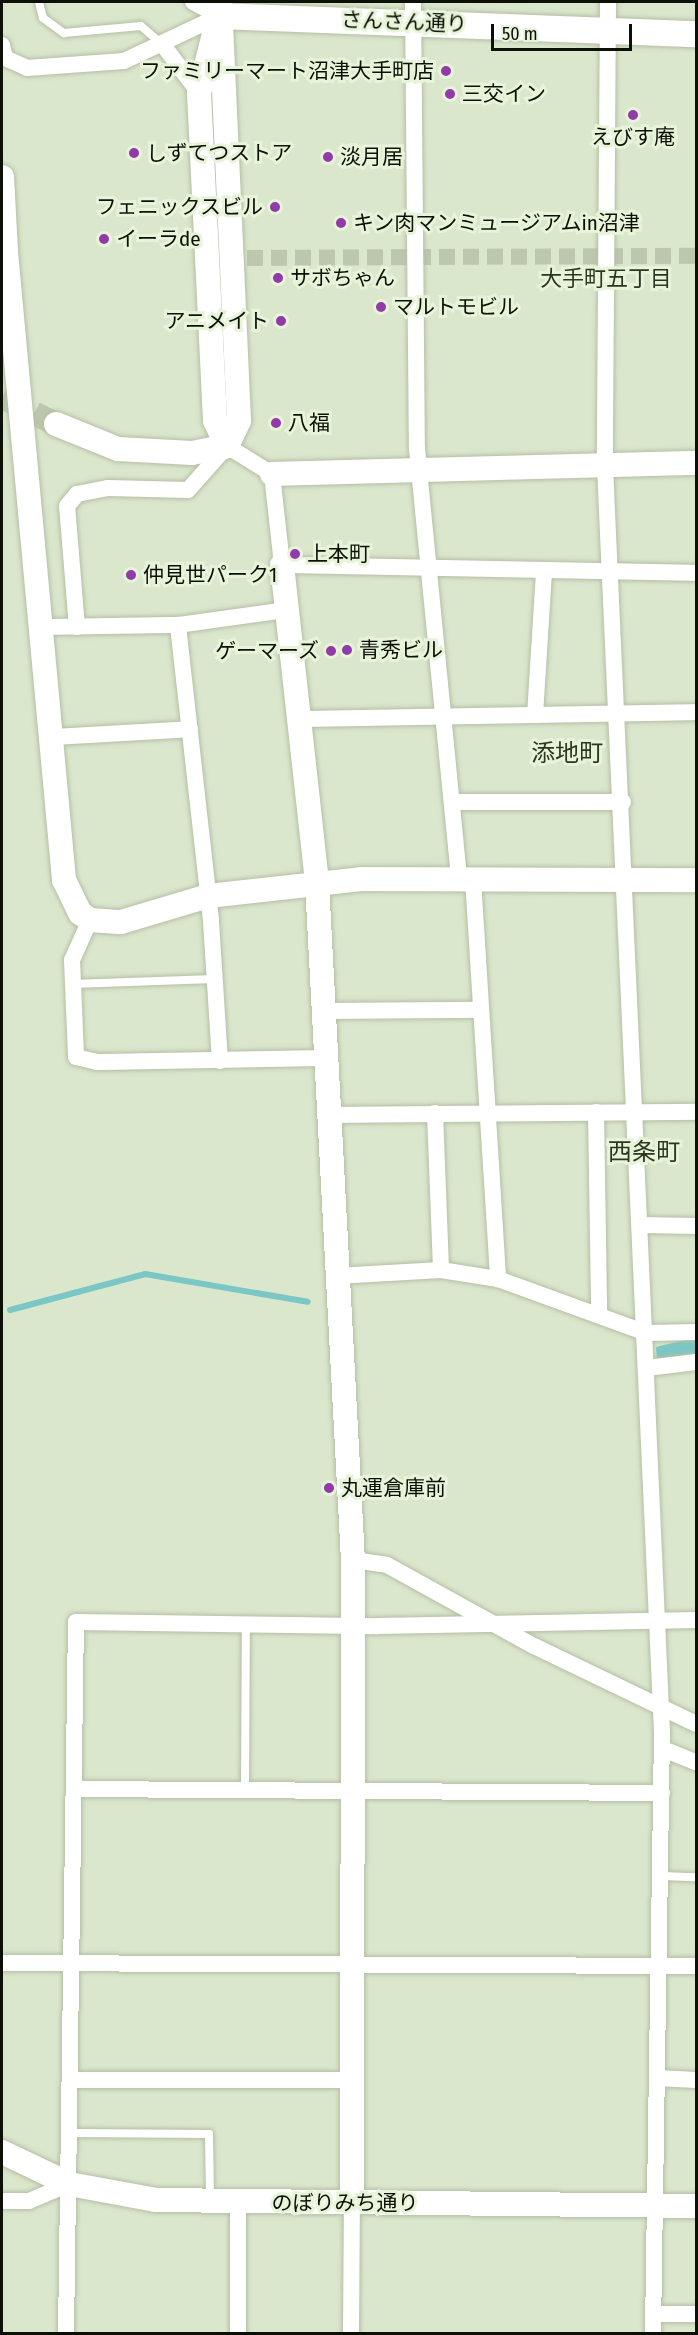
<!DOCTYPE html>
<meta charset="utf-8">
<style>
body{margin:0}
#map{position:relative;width:698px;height:2335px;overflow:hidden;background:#dbe7cc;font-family:"Fira Sans Condensed","Noto Sans JP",sans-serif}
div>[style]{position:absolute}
.water>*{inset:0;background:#7ac7c5}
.stream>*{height:6px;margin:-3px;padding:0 3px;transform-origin:3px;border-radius:3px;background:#7ac7c5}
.street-tunnel>*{height:16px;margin-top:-8px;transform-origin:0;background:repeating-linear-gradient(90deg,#bcc7ae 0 16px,transparent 0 24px)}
.secondary-tunnel>*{height:24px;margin-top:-12px;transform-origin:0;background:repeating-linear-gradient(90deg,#bcc7ae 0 24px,transparent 0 36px)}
.roads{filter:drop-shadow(0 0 2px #b4bfa5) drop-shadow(0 0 2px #b4bfa5)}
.lane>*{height:8px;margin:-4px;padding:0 4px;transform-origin:4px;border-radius:4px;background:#fff}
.street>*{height:16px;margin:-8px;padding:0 8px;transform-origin:8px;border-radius:8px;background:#fff}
.secondary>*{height:24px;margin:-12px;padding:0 12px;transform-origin:12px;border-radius:12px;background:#fff}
.primary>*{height:26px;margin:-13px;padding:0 13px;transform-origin:13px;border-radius:13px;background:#fff}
.dots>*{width:16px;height:16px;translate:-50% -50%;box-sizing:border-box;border:3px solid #e8f4d9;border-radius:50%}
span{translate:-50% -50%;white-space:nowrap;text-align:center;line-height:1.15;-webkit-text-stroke:6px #e8f4d9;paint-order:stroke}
.street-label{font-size:21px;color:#0c1007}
.poi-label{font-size:21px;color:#0c1007}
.right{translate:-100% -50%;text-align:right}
.left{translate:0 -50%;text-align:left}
.neighbourhood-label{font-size:22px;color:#2d3621}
.quarter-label{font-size:24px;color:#2d3621}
.frame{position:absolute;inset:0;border:3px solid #0c1007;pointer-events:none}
.scale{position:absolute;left:491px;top:24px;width:141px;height:27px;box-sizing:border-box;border:3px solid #0c1007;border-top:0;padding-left:8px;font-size:18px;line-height:21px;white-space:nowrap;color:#0c1007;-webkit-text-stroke:4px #e8f4d9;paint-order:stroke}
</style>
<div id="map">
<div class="water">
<div style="clip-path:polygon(696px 1337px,696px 1355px,657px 1361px,656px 1347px)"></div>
</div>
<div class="stream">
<div style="left:10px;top:1310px;width:140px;rotate:-14.9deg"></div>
<div style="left:145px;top:1274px;width:165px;rotate:9.7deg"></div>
</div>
<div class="street-tunnel">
<div style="left:247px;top:258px;width:449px;rotate:-0.3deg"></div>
</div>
<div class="secondary-tunnel">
<div style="left:2px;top:397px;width:60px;rotate:26.6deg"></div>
</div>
<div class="roads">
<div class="lane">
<div style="left:39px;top:2px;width:16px;rotate:76deg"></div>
<div style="left:43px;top:18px;width:26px;rotate:36deg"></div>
<div style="left:64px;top:33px;width:77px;rotate:-5.2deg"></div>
<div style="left:141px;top:26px;width:29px;rotate:41deg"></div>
<div style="left:72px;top:984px;width:142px;rotate:-2deg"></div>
<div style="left:245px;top:1792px;width:166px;rotate:-89.7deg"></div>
<div style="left:660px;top:1876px;width:36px;rotate:2deg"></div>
<div style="left:71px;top:2133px;width:138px;rotate:0.4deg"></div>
<div style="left:209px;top:2134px;width:65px;rotate:89.1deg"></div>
</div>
<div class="street">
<div style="left:193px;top:2px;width:30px;rotate:28deg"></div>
<div style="left:413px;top:2px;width:447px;rotate:89.5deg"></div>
<div style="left:417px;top:449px;width:432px;rotate:84.4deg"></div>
<div style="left:608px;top:2px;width:465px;rotate:90.4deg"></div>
<div style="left:605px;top:467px;width:1266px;rotate:87.42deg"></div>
<div style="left:662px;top:1732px;width:602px;rotate:90.86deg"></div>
<div style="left:2px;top:45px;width:13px;rotate:77deg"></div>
<div style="left:5px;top:58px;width:24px;rotate:24deg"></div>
<div style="left:27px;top:68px;width:97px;rotate:-4.1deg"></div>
<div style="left:124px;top:61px;width:105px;rotate:-25.3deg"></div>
<div style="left:163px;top:45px;width:60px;rotate:53.1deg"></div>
<div style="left:45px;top:627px;width:133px;rotate:-0.9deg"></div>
<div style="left:77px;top:627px;width:121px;rotate:-94.7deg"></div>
<div style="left:67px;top:506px;width:16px;rotate:-50deg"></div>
<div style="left:77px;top:494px;width:32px;rotate:-11deg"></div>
<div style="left:108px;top:488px;width:80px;rotate:1.4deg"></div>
<div style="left:188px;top:490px;width:59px;rotate:-48.4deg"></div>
<div style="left:227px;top:446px;width:53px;rotate:31.9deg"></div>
<div style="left:272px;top:474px;width:92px;rotate:83.7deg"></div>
<div style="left:282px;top:565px;width:414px;rotate:1.1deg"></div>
<div style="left:535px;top:715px;width:142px;rotate:-86.4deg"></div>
<div style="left:297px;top:719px;width:399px;rotate:-1deg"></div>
<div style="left:53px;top:737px;width:137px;rotate:-3.3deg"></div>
<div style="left:453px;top:802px;width:170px"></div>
<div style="left:473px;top:879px;width:401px;rotate:86.4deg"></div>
<div style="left:90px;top:920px;width:44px;rotate:114.2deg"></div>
<div style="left:72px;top:960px;width:97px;rotate:87.6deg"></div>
<div style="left:76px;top:1057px;width:22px;rotate:13deg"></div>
<div style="left:97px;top:1062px;width:232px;rotate:-1deg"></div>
<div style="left:326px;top:1011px;width:155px;rotate:-0.4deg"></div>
<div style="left:220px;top:1061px;width:141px;rotate:-93.7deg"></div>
<div style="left:211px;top:920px;width:297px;rotate:-96.4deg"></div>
<div style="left:178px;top:625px;width:109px;rotate:-7.9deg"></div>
<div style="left:596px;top:1112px;width:202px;rotate:89.1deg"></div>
<div style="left:435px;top:1113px;width:157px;rotate:87.8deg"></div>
<div style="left:331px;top:1115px;width:365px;rotate:-0.5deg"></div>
<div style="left:641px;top:1225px;width:55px;rotate:1deg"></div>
<div style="left:336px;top:1276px;width:105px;rotate:-3.3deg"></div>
<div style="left:441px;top:1270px;width:58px;rotate:9deg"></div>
<div style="left:498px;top:1279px;width:158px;rotate:20deg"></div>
<div style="left:646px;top:1333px;width:50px;rotate:-1.1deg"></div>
<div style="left:647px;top:1368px;width:49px;rotate:-7deg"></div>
<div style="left:353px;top:1560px;width:34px;rotate:8deg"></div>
<div style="left:387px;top:1565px;width:168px;rotate:28.9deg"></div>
<div style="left:534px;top:1646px;width:180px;rotate:25.7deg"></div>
<div style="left:663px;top:1749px;width:35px;rotate:22deg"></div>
<div style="left:74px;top:1789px;width:588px;rotate:0.39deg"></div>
<div style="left:2px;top:1963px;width:694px;rotate:0.25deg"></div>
<div style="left:657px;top:2078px;width:39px;rotate:3deg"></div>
<div style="left:72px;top:2080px;width:278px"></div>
<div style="left:2px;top:2201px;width:27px"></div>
<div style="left:29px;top:2201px;width:43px;rotate:-23deg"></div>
<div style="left:238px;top:2203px;width:131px;rotate:90deg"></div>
<div style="left:654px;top:2314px;width:42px"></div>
<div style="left:66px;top:2334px;width:712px;rotate:-89.2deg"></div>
<div style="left:76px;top:1622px;width:302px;rotate:0.8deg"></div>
<div style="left:378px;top:1626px;width:318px;rotate:-1.1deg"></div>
<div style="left:351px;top:2334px;width:132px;rotate:-89.6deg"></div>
</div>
<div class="secondary">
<div style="left:220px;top:2px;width:419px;rotate:87.4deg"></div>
<div style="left:239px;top:421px;width:28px;rotate:116deg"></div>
<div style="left:215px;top:30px;width:65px;rotate:104.3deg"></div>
<div style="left:199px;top:93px;width:328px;rotate:87.2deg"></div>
<div style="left:215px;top:421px;width:28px;rotate:64deg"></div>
<div style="left:2px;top:177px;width:75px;rotate:86.9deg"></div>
<div style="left:6px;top:252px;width:18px;rotate:-103deg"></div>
<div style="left:6px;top:252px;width:631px;rotate:84.72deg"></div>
<div style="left:64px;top:880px;width:37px;rotate:64deg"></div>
<div style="left:80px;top:913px;width:12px;rotate:35deg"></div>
<div style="left:90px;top:920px;width:31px;rotate:4deg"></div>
<div style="left:121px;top:922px;width:91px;rotate:-16.6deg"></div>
<div style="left:208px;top:896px;width:154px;rotate:-6.3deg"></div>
<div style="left:361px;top:879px;width:335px;rotate:0.2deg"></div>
<div style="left:56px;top:424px;width:67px;rotate:22deg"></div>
<div style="left:118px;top:449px;width:74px;rotate:3.1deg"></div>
<div style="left:192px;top:453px;width:36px;rotate:-11deg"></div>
<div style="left:272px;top:474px;width:424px;rotate:-1.5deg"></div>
<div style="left:282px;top:565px;width:320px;rotate:83.7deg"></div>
<div style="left:317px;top:883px;width:678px;rotate:86.96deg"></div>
<div style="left:353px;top:1560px;width:642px;rotate:90.09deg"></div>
<div style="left:2px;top:2152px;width:74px;rotate:25.5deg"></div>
<div style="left:69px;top:2184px;width:88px;rotate:10.4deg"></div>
<div style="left:156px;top:2200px;width:540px;rotate:0.64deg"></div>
</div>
<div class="primary">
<div style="left:219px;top:16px;width:477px;rotate:2.2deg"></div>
</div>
</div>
<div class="dots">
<div style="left:446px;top:71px;background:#903ba8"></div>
<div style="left:450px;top:94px;background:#903ba8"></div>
<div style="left:633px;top:115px;background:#903ba8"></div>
<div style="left:134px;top:153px;background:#903ba8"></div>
<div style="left:328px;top:157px;background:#903ba8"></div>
<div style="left:275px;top:207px;background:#903ba8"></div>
<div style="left:341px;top:223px;background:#903ba8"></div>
<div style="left:104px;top:239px;background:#903ba8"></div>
<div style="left:278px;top:278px;background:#903ba8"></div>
<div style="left:381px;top:307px;background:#903ba8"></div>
<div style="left:281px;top:321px;background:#903ba8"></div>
<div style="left:276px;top:423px;background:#903ba8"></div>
<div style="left:295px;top:554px;background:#903ba8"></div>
<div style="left:131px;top:575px;background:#903ba8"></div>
<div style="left:347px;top:650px;background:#903ba8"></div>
<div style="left:331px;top:651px;background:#903ba8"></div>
<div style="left:329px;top:1488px;background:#903ba8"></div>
</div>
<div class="street-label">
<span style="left:404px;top:22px;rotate:2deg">さんさん通り</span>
<span style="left:345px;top:2203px">のぼりみち通り</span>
</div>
<div class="poi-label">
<span class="right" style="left:434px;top:71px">ファミリーマート沼津大手町店</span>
<span class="left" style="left:462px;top:94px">三交イン</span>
<span style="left:633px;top:137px">えびす庵</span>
<span class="left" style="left:146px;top:153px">しずてつストア</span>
<span class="left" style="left:340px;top:157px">淡月居</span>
<span class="right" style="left:263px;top:207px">フェニックスビル</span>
<span class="left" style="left:353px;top:223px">キン肉マンミュージアムin沼津</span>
<span class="left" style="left:116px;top:239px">イーラde</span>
<span class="left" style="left:290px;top:278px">サボちゃん</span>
<span class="left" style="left:393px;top:307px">マルトモビル</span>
<span class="right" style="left:269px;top:321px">アニメイト</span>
<span class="left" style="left:288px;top:423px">八福</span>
<span class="left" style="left:307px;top:554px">上本町</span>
<span class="left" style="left:143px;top:575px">仲見世パーク1</span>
<span class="left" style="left:359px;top:650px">青秀ビル</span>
<span class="right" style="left:319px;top:651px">ゲーマーズ</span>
<span class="left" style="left:341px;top:1488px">丸運倉庫前</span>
</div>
<div class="neighbourhood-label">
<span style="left:606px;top:279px">大手町五丁目</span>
</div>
<div class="quarter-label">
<span style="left:567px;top:754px">添地町</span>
<span style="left:644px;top:1153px">西条町</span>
</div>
<div class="frame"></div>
<div class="scale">50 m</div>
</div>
